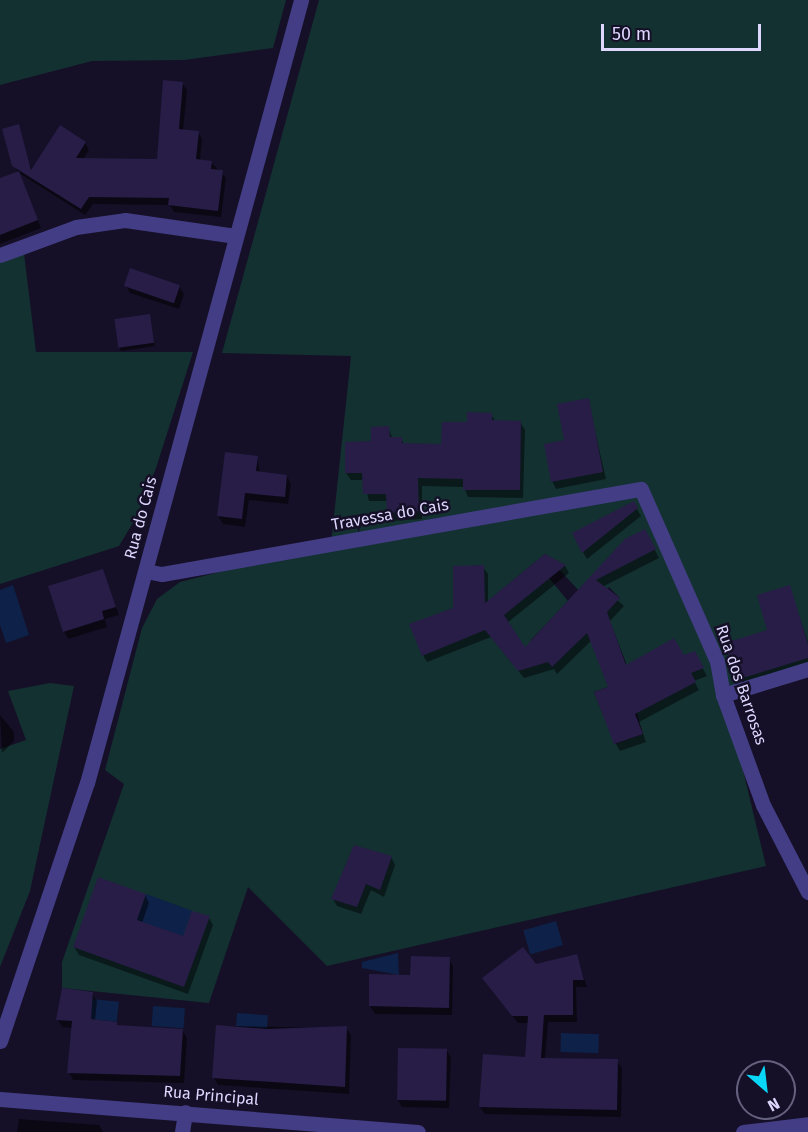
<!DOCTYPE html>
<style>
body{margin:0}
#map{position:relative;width:808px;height:1132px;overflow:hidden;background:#151027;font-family:"Fira Sans",sans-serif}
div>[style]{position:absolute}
.green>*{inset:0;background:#133131}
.water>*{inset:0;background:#0e2148;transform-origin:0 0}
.shadow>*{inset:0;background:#0007}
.building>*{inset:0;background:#271d47;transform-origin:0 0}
.minor>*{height:15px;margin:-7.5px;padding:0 7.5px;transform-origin:7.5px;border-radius:7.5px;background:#423d84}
.tertiary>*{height:15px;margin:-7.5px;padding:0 7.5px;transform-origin:7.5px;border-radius:7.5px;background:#423d84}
span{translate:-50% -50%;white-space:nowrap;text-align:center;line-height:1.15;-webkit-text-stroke:5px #151027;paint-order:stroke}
.street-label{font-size:16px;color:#ddd7fe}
.north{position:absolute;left:736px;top:1060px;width:60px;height:60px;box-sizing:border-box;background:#151027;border:2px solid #65607d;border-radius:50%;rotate:152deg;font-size:16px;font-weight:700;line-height:24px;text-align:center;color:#ddd7fe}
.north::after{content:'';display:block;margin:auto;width:21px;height:27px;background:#09d7f8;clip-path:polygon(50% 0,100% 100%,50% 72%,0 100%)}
.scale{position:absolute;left:601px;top:24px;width:160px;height:27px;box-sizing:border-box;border:3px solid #ddd7fe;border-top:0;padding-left:8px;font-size:18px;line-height:21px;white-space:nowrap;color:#ddd7fe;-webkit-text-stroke:4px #151027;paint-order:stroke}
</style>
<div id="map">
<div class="green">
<div style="clip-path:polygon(0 0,286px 0,273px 48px,184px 60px,92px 61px,0 85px)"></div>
<div style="clip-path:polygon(evenodd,319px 0,808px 0,808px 669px,725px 695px,766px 866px,327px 966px,248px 887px,209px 1003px,62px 988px,62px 962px,124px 784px,105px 770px,142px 628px,157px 599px,180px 582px,331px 544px,351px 356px,222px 353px,319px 0,545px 554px,592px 605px,609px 587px,620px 598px,552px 667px,531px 640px,568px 601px,549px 578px,513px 607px,500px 591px,545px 554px,319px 0,614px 633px,626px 663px,602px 672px,614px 633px,319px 0,627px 680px,643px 734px,615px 744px,594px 692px,627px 680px)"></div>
<div style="clip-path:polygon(23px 245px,36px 352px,193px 352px,156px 468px,137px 516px,119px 546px,0 584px,0 255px)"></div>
<div style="clip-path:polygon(50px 683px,74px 686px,30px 891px,0 967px,0 749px,26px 740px,8px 691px)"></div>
</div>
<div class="water">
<div style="clip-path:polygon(13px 585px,29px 635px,6px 643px,0 625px,0 590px)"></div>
<div style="left:146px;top:894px;width:49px;height:28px;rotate:20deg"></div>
<div style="left:556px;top:921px;width:25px;height:34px;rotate:74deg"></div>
<div style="clip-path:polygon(398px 953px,399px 975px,362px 968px,362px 962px)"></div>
<div style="left:92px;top:999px;width:27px;height:20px;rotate:6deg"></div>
<div style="left:153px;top:1006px;width:32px;height:20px;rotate:4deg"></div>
<div style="left:237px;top:1013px;width:31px;height:13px;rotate:4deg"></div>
<div style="left:561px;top:1033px;width:38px;height:19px;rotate:2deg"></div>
</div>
<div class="shadow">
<div style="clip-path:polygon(182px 83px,187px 90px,183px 130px,198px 132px,202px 139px,200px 161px,211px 162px,226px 178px,221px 217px,174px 212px,170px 205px,93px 204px,85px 215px,19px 173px,41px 228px,0 244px,0 180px,18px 173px,14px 165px,18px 126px,32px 171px,85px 143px,89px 150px,83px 159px,158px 160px)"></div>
<div style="clip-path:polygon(126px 286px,179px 286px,184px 294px,179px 309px,130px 293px)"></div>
<div style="clip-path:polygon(149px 316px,155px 346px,121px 351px,119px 347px)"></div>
<div style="clip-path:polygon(588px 400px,606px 479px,556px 489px,552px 481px)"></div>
<div style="clip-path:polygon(491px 414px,495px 421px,520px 422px,525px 430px,523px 498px,468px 497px,464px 487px,422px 486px,422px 519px,392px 521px,388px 501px,369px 501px,364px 480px,351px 480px,346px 473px,388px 428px,393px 439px,401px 438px,404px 444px,443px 445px,469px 424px)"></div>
<div style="clip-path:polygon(226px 453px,257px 457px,260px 473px,287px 476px,291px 484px,288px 504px,249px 500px,245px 527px,223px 524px,218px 516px)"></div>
<div style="clip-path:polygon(633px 503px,641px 516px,587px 559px,583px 552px)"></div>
<div style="clip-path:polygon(645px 531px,659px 558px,602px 587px,624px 606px,610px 621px,627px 666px,694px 653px,707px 676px,694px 681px,699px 690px,639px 722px,646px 742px,620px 751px,616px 744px,596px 693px,610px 688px,592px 640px,557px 674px,554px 669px,524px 678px,491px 637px,427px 662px,423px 655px,483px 567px,488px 574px,488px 602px,546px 556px,565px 566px,569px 573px,507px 623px,525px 649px)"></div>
<div style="clip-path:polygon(103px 571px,119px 615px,105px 619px,107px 627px,68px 639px,64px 631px)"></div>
<div style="clip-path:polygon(789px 586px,808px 642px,808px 666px,742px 687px,738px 679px,769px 631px)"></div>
<div style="clip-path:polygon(0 715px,14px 732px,14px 741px,2px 753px)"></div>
<div style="clip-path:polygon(391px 857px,395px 865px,384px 897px,371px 890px,361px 914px,337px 906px,333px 899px)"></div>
<div style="clip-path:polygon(145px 895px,149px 903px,142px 923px,184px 938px,209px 918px,213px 925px,188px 994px,79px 955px,74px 947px)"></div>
<div style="clip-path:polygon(576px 955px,587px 987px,576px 987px,577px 1022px,548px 1022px,545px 1059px,617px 1061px,622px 1068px,621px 1117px,485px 1114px,480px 1107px,526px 1058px,529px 1023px,518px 1023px,489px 986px,536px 966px)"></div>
<div style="clip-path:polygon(449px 959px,453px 966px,452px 1015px,375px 1014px,370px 1006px,412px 977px)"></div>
<div style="clip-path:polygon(92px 994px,97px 1001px,95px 1021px,116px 1023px,119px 1027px,182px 1030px,187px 1038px,184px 1083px,73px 1080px,69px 1072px,72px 1028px,62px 1027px,58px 1020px)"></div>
<div style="clip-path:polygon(217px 1026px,346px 1028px,351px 1035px,349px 1094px,218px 1085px,214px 1078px)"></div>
<div style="clip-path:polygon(447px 1051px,451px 1058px,449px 1108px,402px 1107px,397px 1099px)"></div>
<div style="clip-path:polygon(19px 1119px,99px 1125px,103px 1132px,17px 1132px)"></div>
</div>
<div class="building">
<div style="clip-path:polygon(163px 80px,183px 82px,179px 129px,199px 131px,196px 159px,212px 161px,211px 169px,223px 170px,218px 211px,168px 205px,169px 198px,89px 197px,81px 209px,12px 166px,2px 129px,19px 124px,31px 170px,60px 125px,86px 142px,76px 158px,157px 159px)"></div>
<div style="clip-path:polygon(19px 171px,38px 220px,0 235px,0 178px)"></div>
<div style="left:130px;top:268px;width:53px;height:19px;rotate:19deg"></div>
<div style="left:150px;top:314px;width:29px;height:36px;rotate:82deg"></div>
<div style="clip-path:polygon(589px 398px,603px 472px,551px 482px,544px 444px,564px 440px,557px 404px)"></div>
<div style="clip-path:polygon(467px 412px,492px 413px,492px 420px,521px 421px,520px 490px,463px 490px,463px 479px,418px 478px,419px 511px,387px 513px,386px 494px,363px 494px,362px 473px,345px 473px,345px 442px,371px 441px,371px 427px,389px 426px,390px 437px,402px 437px,402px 443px,441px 444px,442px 422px,467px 422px)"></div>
<div style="clip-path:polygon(225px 452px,258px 456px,256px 471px,287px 475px,285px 497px,245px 493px,242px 519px,217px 516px)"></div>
<div style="clip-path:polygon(634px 501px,638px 508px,582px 553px,572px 533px)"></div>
<div style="clip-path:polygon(645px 529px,656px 549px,596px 580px,620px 598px,607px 612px,626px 665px,674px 638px,684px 655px,695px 651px,704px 668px,691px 673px,696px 682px,635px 714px,643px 734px,614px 744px,594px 692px,608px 687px,587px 633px,552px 667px,548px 662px,518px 671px,485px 630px,422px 656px,409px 624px,453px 608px,453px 566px,484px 565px,485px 603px,545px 554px,566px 565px,504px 615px,525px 647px,625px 539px)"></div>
<div style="clip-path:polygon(103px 569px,116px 607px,102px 611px,104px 619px,63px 632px,48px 586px)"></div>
<div style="clip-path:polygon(790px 585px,808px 644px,808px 658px,736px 680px,725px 643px,767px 630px,757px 595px)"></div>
<div style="clip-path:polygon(354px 845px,392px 856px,380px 890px,366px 884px,357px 907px,331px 899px)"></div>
<div style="clip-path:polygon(98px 877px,146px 894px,137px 920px,183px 936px,192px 911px,210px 916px,184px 987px,73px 947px)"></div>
<div style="clip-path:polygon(523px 947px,536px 964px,577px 954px,584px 980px,573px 980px,573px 1015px,544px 1015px,541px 1058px,618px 1059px,617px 1110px,479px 1107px,483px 1054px,525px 1057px,528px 1016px,512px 1016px,482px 978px)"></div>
<div style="clip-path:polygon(411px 956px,450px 957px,449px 1008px,369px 1006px,369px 974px,410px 975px)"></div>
<div style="clip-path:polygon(62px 988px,93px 992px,91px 1019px,117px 1022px,117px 1025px,183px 1029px,180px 1076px,67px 1073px,72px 1021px,56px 1020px)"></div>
<div style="clip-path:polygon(216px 1025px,267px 1029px,347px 1026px,345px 1087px,212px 1078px)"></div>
<div style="left:398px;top:1048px;width:49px;height:52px;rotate:1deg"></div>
</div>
<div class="minor">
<div style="left:0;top:255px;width:81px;rotate:-20.2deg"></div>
<div style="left:76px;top:227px;width:49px;rotate:-8.1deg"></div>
<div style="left:125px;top:220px;width:112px;rotate:8.2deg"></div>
<div style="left:146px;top:571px;width:16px;rotate:11deg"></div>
<div style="left:162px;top:574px;width:486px;rotate:-10.1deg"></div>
<div style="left:641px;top:489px;width:188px;rotate:66.2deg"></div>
<div style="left:717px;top:661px;width:35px;rotate:80deg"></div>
<div style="left:723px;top:695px;width:117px;rotate:70deg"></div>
<div style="left:763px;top:805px;width:98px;rotate:62.7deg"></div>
<div style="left:723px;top:695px;width:89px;rotate:-17deg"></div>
<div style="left:182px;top:1132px;width:20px;rotate:-81deg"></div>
<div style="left:743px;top:1132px;width:65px;rotate:-7deg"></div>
</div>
<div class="tertiary">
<div style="left:0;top:1041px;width:272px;rotate:-71.4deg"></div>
<div style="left:87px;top:783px;width:812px;rotate:-74.71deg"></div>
<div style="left:0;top:1099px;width:419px;rotate:4.5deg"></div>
</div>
<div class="street-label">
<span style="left:390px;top:515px;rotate:-10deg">Travessa do Cais</span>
<span style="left:141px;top:518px;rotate:-75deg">Rua do Cais</span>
<span style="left:741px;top:685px;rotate:71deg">Rua dos Barrosas</span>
<span style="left:211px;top:1096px;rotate:5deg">Rua Principal</span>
</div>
<div class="north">N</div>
<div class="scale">50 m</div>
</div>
